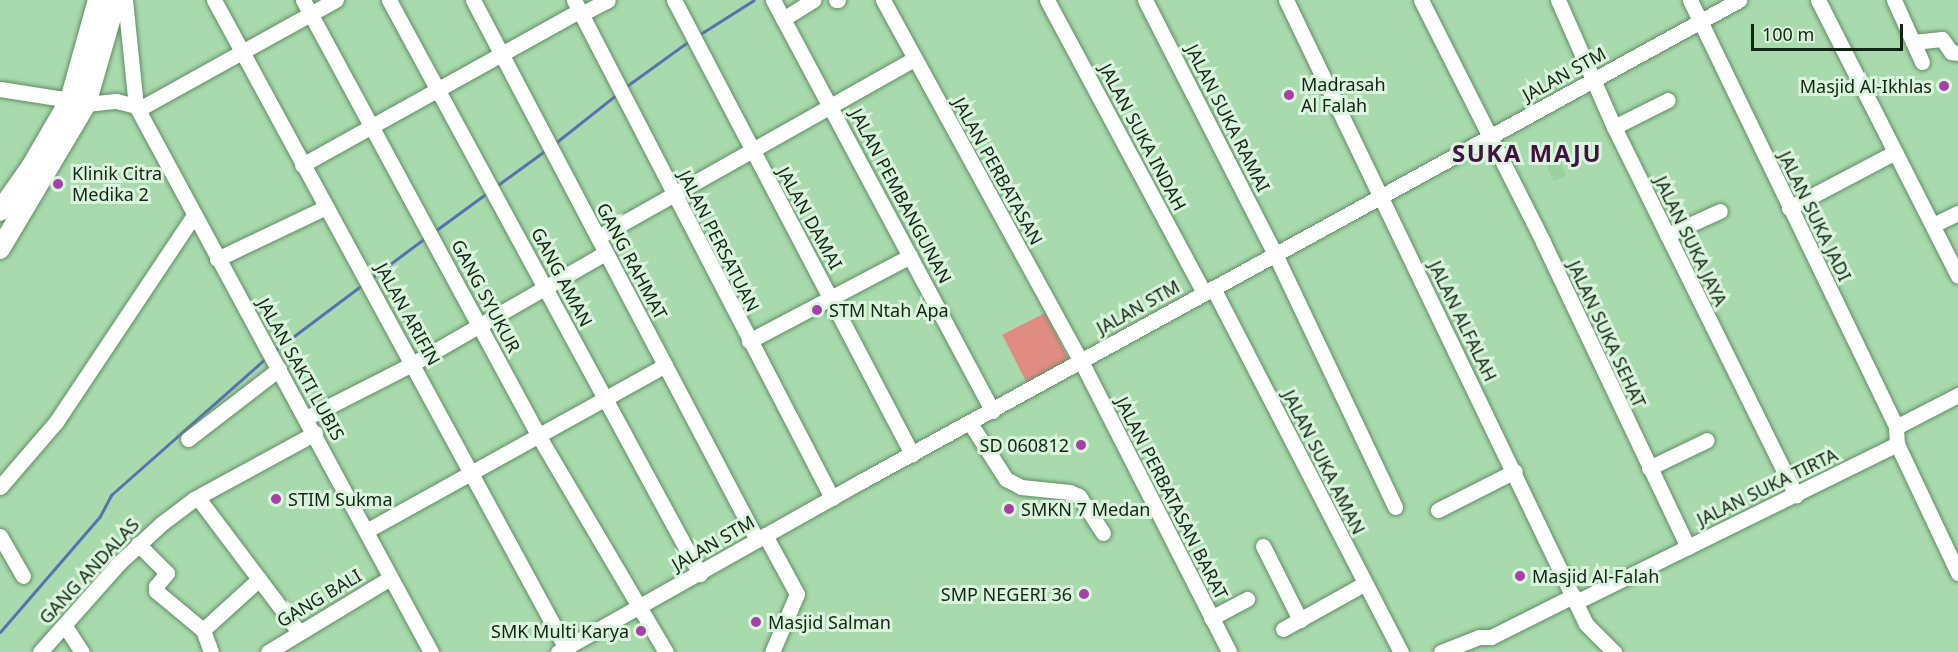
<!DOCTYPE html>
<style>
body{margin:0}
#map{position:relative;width:1958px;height:652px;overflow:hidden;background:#a9daad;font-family:"Noto Sans",sans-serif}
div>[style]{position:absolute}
.built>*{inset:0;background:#9ad19f;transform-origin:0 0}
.green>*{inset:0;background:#e08c82;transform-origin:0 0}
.stream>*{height:3px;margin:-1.5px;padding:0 1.5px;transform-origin:1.5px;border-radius:1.5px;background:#5871b2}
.roads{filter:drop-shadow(0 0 2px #5f8d64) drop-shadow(0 0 2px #5f8d64)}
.minor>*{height:15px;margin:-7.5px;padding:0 7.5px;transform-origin:7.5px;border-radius:7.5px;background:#fff}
.major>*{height:20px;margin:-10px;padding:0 10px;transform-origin:10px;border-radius:10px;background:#fff}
.dots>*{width:16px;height:16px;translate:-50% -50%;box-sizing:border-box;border:3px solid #dbf4dd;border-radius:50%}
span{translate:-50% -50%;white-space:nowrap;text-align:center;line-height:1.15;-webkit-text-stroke:6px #dbf4dd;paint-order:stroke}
.street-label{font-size:18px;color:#122514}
.poi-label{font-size:18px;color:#122514}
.left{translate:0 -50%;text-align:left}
.right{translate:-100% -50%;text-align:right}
.district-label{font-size:24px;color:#421243;font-weight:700;letter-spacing:1.5px}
.scale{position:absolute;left:1751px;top:24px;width:152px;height:27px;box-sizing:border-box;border:3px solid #122514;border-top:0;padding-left:8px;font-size:18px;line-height:21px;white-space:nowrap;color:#122514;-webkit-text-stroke:4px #dbf4dd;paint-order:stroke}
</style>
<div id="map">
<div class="built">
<div style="left:1554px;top:149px;width:29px;height:14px;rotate:65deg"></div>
</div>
<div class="green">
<div style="left:1045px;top:313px;width:57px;height:48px;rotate:63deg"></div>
</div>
<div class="stream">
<div style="left:697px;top:36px;width:67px;rotate:-32.3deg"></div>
<div style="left:624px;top:88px;width:80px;rotate:-35.9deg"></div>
<div style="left:554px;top:144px;width:80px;rotate:-38.4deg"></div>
<div style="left:495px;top:187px;width:63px;rotate:-36deg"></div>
<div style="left:435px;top:231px;width:66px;rotate:-36.3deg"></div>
<div style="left:370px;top:279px;width:69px;rotate:-36.7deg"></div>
<div style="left:274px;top:351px;width:110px;rotate:-36.9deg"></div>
<div style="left:0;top:632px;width:153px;rotate:-49.2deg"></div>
<div style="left:100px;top:516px;width:24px;rotate:-62deg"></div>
<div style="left:111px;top:495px;width:208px;rotate:-41.5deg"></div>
</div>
<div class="roads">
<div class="minor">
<div style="left:125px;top:0;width:107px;rotate:84.1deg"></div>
<div style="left:136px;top:106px;width:621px;rotate:61.62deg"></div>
<div style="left:214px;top:0;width:742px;rotate:61.5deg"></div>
<div style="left:303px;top:0;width:494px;rotate:61.6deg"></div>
<div style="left:538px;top:435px;width:252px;rotate:59.5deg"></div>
<div style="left:389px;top:0;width:653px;rotate:61.55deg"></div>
<div style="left:473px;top:0;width:610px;rotate:62.26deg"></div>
<div style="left:574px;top:0;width:561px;rotate:62.61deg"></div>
<div style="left:674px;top:0;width:513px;rotate:62.34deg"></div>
<div style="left:773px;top:0;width:466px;rotate:61.9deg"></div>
<div style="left:836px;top:0;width:2px"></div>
<div style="left:883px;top:0;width:412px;rotate:61.3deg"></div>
<div style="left:1081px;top:361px;width:326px;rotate:63deg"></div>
<div style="left:1047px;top:0;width:332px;rotate:61.8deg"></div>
<div style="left:1145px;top:0;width:285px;rotate:62.9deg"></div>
<div style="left:1275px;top:254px;width:280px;rotate:64.6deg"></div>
<div style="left:1286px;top:0;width:692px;rotate:64.32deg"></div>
<div style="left:1586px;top:624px;width:40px;rotate:45deg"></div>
<div style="left:1421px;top:0;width:271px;rotate:63.2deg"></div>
<div style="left:1543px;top:242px;width:338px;rotate:64.6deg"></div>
<div style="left:1558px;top:0;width:139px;rotate:66.2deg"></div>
<div style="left:1614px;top:127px;width:411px;rotate:63.7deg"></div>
<div style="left:1690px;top:0;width:474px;rotate:64.2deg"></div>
<div style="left:1896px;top:427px;width:17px;rotate:87deg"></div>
<div style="left:1818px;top:0;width:309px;rotate:63.1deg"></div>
<div style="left:1894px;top:0;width:68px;rotate:65.7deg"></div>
<div style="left:581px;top:14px;width:30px;rotate:-27deg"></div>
<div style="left:783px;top:19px;width:36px;rotate:-32deg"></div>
<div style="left:1913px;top:42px;width:29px;rotate:-6deg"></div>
<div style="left:1942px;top:39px;width:16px;rotate:55deg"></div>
<div style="left:1951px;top:52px;width:7px;rotate:8deg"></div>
<div style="left:0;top:89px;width:71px;rotate:8.9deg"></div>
<div style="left:86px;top:104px;width:30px;rotate:-6deg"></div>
<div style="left:116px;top:101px;width:21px;rotate:14deg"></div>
<div style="left:139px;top:109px;width:225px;rotate:-29deg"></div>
<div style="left:1614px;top:127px;width:60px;rotate:-26.6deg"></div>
<div style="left:302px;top:165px;width:317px;rotate:-29.1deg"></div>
<div style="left:1789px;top:208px;width:120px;rotate:-27.8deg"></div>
<div style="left:1933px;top:225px;width:28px;rotate:-26deg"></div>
<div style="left:1667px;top:235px;width:58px;rotate:-24.4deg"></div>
<div style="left:598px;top:237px;width:363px;rotate:-29.4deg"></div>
<div style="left:217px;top:259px;width:121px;rotate:-25.5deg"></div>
<div style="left:1213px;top:288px;width:410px;rotate:62.7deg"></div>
<div style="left:749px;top:341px;width:182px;rotate:-27.8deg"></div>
<div style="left:306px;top:418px;width:121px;rotate:-27deg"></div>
<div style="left:414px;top:363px;width:220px;rotate:-29.9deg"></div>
<div style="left:970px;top:423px;width:67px;rotate:57.3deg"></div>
<div style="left:1006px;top:479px;width:17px;rotate:28deg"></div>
<div style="left:1021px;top:487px;width:49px;rotate:5.8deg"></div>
<div style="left:1070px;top:492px;width:10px;rotate:24deg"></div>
<div style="left:1079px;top:496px;width:44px;rotate:57deg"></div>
<div style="left:1896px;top:427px;width:70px;rotate:-27.3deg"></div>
<div style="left:188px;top:439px;width:115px;rotate:-37.6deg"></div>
<div style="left:1897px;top:444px;width:143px;rotate:64.7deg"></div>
<div style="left:1649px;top:468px;width:64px;rotate:-25.8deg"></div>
<div style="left:0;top:487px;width:86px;rotate:-49.3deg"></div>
<div style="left:56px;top:422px;width:249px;rotate:-56.3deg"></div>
<div style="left:198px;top:498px;width:168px;rotate:53deg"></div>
<div style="left:1438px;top:510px;width:86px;rotate:-26.9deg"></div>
<div style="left:366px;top:531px;width:342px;rotate:-29deg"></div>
<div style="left:765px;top:535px;width:67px;rotate:61.5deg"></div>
<div style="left:797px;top:594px;width:63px;rotate:113.3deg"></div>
<div style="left:0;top:536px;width:46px;rotate:60.1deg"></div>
<div style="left:138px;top:544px;width:41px;rotate:45deg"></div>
<div style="left:167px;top:573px;width:17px;rotate:130deg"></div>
<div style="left:156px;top:586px;width:5px;rotate:90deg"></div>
<div style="left:156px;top:591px;width:61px;rotate:39.7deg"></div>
<div style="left:203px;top:630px;width:23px;rotate:70deg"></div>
<div style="left:1263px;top:546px;width:83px;rotate:63.4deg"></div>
<div style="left:1576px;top:602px;width:358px;rotate:-26.2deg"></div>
<div style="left:1211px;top:618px;width:41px;rotate:-27.8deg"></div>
<div style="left:65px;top:626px;width:31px;rotate:57deg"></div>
<div style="left:1283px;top:629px;width:93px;rotate:-29.1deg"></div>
<div style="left:203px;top:630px;width:76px;rotate:-42.3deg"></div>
<div style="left:40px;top:652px;width:119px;rotate:-48.4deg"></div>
<div style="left:119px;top:563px;width:57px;rotate:-42.9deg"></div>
<div style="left:161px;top:524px;width:41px;rotate:-37.1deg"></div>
<div style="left:194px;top:499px;width:138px;rotate:-28.6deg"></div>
<div style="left:268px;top:652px;width:143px;rotate:-31.2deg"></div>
<div style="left:558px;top:652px;width:344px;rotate:-29.4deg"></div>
<div style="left:858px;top:483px;width:1005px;rotate:-28.73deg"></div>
<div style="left:1441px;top:652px;width:41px;rotate:-21.5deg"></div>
<div style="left:1479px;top:637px;width:12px"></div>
<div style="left:1491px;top:637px;width:92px;rotate:-26.6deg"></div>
</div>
<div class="major">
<div style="left:0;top:211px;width:54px;rotate:-54.8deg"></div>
<div style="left:31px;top:167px;width:78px;rotate:-59.8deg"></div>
<div style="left:70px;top:100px;width:104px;rotate:-74.4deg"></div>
<div style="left:0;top:249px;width:169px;rotate:-59.3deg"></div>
<div style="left:86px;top:104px;width:108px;rotate:-73.9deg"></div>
</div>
</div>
<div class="dots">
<div style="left:1944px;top:86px;background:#a541a6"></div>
<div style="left:1289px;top:95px;background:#a541a6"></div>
<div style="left:58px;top:184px;background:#a541a6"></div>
<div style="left:817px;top:310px;background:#a541a6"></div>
<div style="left:1081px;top:445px;background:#a541a6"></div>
<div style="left:276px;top:499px;background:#a541a6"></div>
<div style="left:1009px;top:509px;background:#a541a6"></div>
<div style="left:1520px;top:576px;background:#a541a6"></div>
<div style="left:1084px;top:594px;background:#a541a6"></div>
<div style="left:756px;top:622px;background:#a541a6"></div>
<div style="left:641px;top:631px;background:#a541a6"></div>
</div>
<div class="street-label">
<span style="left:1564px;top:74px;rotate:-29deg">JALAN STM</span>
<span style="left:1228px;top:118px;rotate:63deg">JALAN SUKA RAMAI</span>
<span style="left:1143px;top:137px;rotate:62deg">JALAN SUKA INDAH</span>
<span style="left:998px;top:171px;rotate:61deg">JALAN PERBATASAN</span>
<span style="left:901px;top:196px;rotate:62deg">JALAN PEMBANGUNAN</span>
<span style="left:1815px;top:216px;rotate:64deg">JALAN SUKA JADI</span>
<span style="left:810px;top:218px;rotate:61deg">JALAN DAMAI</span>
<span style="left:719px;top:241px;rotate:63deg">JALAN PERSATUAN</span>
<span style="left:1691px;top:241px;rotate:64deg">JALAN SUKA JAYA</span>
<span style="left:632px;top:261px;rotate:62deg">GANG RAHMAT</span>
<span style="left:562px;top:277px;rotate:62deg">GANG AMAN</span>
<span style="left:486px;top:296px;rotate:62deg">GANG SYUKUR</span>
<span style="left:1138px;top:307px;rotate:-29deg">JALAN STM</span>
<span style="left:408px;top:314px;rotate:61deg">JALAN ARIFIN</span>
<span style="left:1463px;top:321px;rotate:64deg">JALAN ALFALAH</span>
<span style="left:1607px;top:334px;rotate:65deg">JALAN SUKA SEHAT</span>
<span style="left:301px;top:369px;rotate:61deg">JALAN SAKTI LUBIS</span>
<span style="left:1324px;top:462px;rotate:63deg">JALAN SUKA AMAN</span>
<span style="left:1767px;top:487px;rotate:-26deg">JALAN SUKA TIRTA</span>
<span style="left:1172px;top:498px;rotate:63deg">JALAN PERBATASAN BARAT</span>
<span style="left:713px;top:543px;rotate:-30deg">JALAN STM</span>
<span style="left:89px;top:571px;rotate:-47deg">GANG ANDALAS</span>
<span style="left:319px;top:598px;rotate:-31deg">GANG BALI</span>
</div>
<div class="poi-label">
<span class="left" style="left:1301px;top:95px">Madrasah<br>Al Falah</span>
<span class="right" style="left:1932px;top:86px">Masjid Al-Ikhlas</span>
<span class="left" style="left:72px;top:184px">Klinik Citra<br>Medika 2</span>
<span class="left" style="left:829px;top:310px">STM Ntah Apa</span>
<span class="right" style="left:1069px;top:445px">SD 060812</span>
<span class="left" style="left:288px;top:499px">STIM Sukma</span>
<span class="left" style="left:1021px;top:509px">SMKN 7 Medan</span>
<span class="left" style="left:1532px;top:576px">Masjid Al-Falah</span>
<span class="right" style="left:1072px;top:594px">SMP NEGERI 36</span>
<span class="left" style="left:768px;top:622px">Masjid Salman</span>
<span class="right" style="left:629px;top:631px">SMK Multi Karya</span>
</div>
<div class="district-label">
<span style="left:1527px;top:153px">SUKA MAJU</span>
</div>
<div class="scale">100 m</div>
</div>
